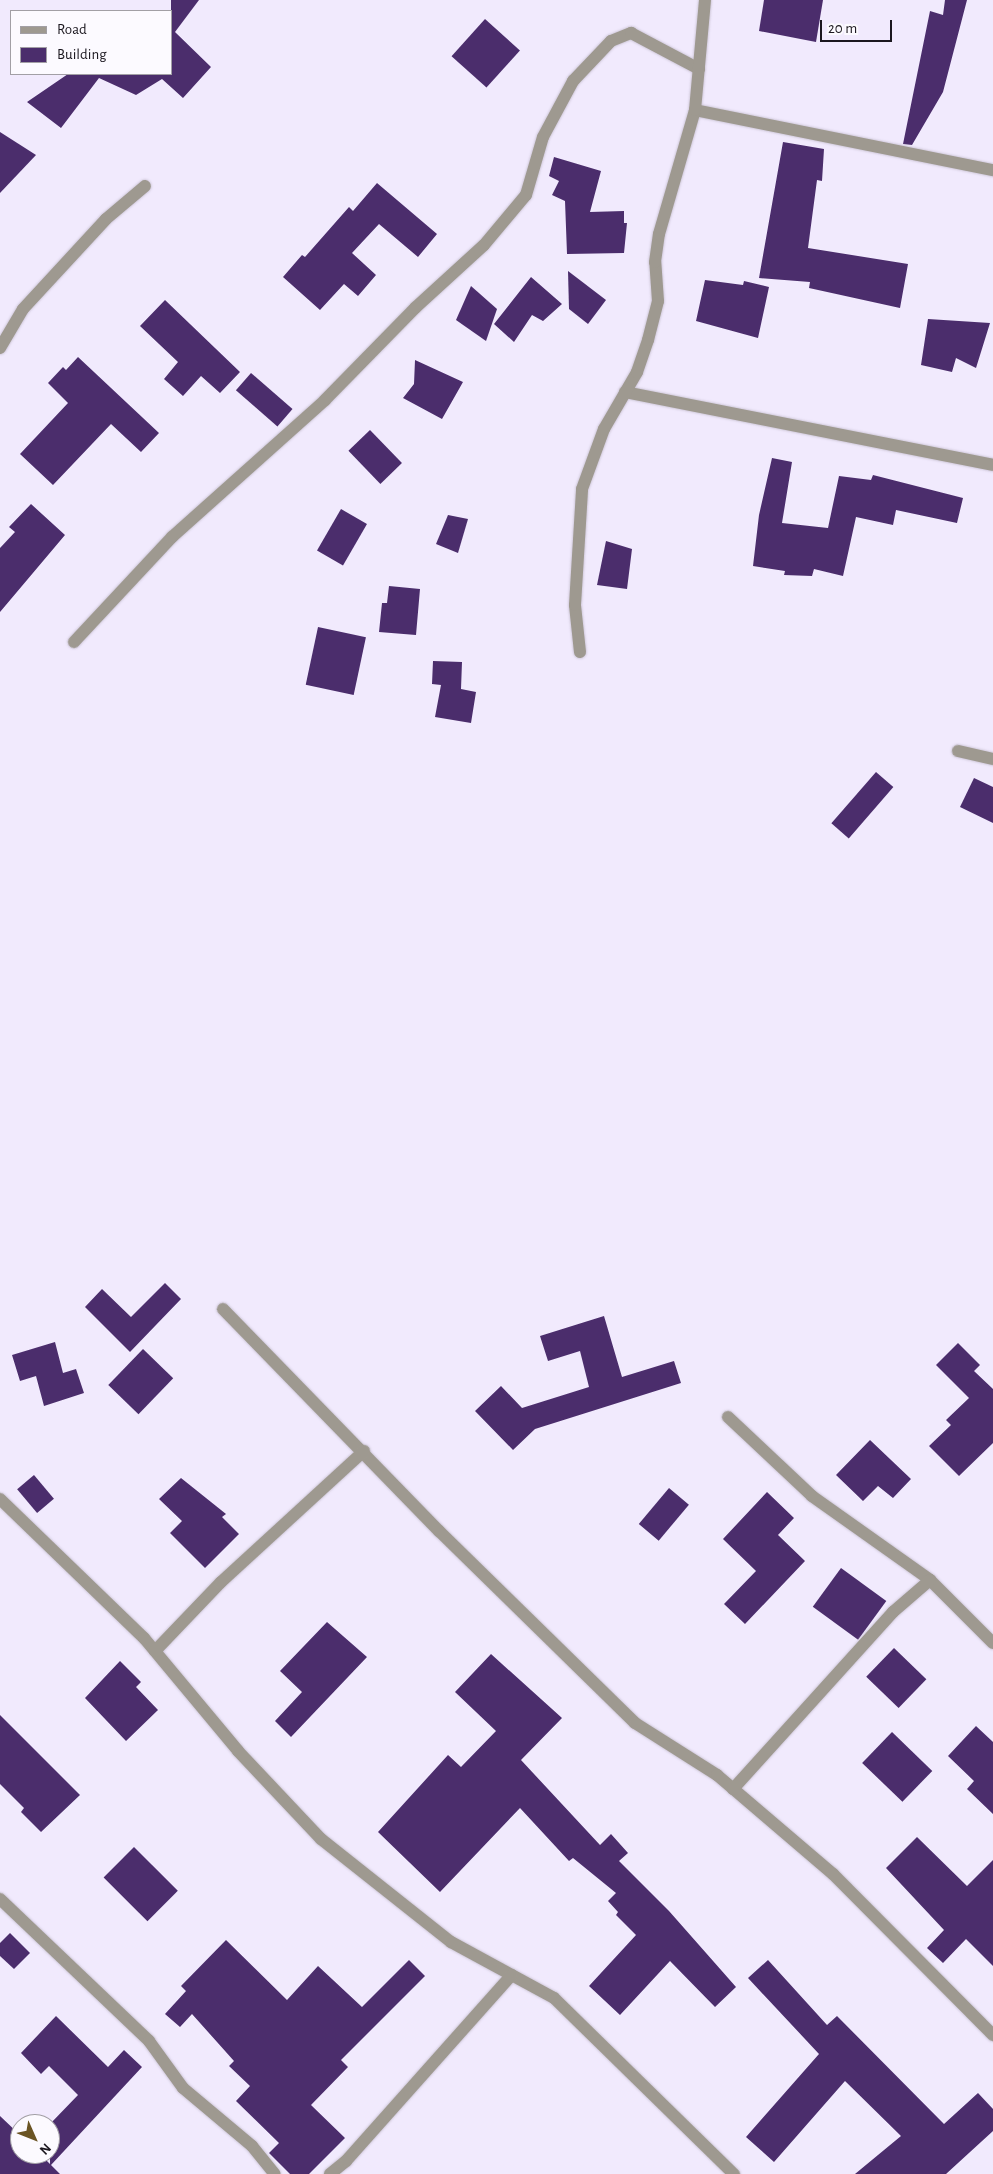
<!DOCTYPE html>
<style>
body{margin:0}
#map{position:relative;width:993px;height:2174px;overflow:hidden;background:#f1eafd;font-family:"Alegreya Sans",sans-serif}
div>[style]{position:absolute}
.building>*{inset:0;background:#4b2d6c;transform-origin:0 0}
.roads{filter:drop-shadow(0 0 1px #cfc8d9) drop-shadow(0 0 1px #cfc8d9)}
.street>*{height:12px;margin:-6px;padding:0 6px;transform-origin:6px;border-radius:6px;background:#9e9990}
span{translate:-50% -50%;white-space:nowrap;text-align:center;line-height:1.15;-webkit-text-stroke:5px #fcfaff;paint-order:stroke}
.legend{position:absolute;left:10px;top:10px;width:162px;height:65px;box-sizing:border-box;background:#fcfaff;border:1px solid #a29fa5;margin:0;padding:6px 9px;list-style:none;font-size:15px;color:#1b171f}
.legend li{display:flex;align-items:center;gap:10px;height:25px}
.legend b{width:25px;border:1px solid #a29fa5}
.north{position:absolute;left:10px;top:2114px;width:50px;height:50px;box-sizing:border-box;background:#fcfaff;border:1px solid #a29fa5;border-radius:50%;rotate:134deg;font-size:14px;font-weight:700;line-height:20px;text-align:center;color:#1b171f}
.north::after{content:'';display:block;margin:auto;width:18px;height:22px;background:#6a5424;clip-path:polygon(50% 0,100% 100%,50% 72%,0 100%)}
.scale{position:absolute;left:820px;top:20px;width:72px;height:22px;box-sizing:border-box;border:2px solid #1b171f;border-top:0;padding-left:6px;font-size:15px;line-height:18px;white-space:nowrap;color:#1b171f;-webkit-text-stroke:4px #fcfaff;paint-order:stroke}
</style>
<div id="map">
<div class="building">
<div style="clip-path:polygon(171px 0,199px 0,175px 32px,211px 67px,183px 98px,162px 79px,136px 95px,99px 78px,61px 128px,27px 102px,68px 74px,171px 74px)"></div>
<div style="clip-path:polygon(764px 0,823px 0,816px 42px,759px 31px)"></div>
<div style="clip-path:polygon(945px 0,967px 0,943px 92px,912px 145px,903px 144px,930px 11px,943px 15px)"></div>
<div style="left:485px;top:19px;width:47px;height:50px;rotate:42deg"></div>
<div style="clip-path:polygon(0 132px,36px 155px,0 193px)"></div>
<div style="clip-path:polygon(783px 142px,824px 149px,822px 181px,817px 180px,808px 248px,908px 264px,900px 308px,809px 288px,810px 282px,759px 278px)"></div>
<div style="clip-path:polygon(554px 157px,601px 171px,590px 212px,624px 211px,624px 223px,627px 223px,624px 253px,567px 254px,565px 201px,552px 195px,559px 181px,549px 176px)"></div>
<div style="clip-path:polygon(377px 183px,437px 234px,418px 257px,379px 224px,352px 253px,376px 275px,358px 296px,344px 284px,320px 310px,283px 277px,302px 255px,305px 257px,349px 207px,353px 211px)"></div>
<div style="clip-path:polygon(568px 271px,606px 300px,588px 324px,569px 309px)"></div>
<div style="clip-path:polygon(531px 277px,562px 304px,543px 321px,532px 315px,514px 342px,494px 324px)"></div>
<div style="clip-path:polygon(705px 280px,743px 285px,744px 281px,769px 287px,758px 338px,696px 321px)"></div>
<div style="clip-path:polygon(471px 286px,497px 309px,486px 341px,456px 320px)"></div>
<div style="clip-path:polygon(165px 300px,240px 372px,220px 393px,201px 376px,183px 396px,164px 379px,178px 362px,140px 326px)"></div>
<div style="clip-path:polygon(928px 319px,990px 323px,976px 368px,956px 358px,952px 372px,921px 365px)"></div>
<div style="clip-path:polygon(78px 357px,159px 433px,141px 452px,111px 424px,53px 485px,20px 454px,68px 403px,48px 383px,63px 367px,66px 370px)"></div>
<div style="clip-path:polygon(415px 360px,463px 382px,442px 419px,403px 398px,414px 384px)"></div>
<div style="left:251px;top:373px;width:55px;height:23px;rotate:41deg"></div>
<div style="left:370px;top:430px;width:46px;height:30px;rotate:46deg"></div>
<div style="clip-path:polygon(772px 458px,792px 462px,782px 523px,828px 528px,839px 476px,871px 480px,873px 475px,963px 498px,957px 523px,896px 510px,893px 525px,856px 517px,843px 576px,814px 569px,812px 576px,784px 575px,785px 571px,753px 566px,759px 515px)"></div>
<div style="clip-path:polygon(31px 504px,65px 535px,0 612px,0 548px,15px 532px,9px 527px)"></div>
<div style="left:341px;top:509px;width:30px;height:48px;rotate:30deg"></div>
<div style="clip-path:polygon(448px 515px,468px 519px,458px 553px,436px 544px)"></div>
<div style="clip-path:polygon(606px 541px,632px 549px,627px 589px,597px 585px)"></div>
<div style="clip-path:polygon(389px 586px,420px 589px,416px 635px,379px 632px,382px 603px,387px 603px)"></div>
<div style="left:318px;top:627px;width:49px;height:59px;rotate:12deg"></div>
<div style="clip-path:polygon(433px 661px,462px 662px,461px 689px,476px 692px,471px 723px,435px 717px,441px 685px,432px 684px)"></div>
<div style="left:876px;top:772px;width:23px;height:68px;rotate:41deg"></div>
<div style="clip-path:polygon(974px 778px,993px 787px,993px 823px,960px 807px)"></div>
<div style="clip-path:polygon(165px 1283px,181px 1299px,130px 1352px,85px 1307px,102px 1289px,131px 1317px)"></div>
<div style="clip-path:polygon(604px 1316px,622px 1377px,674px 1361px,681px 1383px,535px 1429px,513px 1450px,475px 1411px,501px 1386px,522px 1408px,589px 1387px,580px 1351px,548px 1361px,540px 1336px)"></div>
<div style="clip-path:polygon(55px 1342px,63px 1373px,76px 1369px,84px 1393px,44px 1406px,36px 1376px,20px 1381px,12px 1355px)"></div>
<div style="clip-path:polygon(958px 1343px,980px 1365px,974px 1371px,993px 1389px,993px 1443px,959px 1476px,929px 1446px,951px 1425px,946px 1420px,969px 1398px,936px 1365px)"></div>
<div style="left:143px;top:1349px;width:42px;height:50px;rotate:44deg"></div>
<div style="clip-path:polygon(870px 1440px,911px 1479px,893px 1498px,878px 1486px,863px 1501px,836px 1475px)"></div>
<div style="left:34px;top:1475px;width:31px;height:22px;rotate:50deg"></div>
<div style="clip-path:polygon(181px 1478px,226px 1514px,222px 1517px,239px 1534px,205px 1568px,170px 1533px,182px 1521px,159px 1499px)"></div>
<div style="left:669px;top:1488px;width:26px;height:47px;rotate:40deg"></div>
<div style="clip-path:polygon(767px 1492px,794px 1518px,778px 1535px,805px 1561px,745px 1624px,724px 1604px,756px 1571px,723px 1539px)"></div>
<div style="left:841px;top:1568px;width:56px;height:48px;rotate:36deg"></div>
<div style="clip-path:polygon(327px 1622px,367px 1657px,291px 1737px,275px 1721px,302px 1692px,280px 1671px)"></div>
<div style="left:894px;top:1648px;width:45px;height:40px;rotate:44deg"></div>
<div style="clip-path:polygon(491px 1654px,562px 1718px,521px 1760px,600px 1845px,611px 1834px,628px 1853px,619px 1861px,669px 1911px,736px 1987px,715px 2007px,670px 1961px,620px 2015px,589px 1986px,636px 1935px,616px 1915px,618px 1912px,608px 1901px,616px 1893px,573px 1858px,569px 1861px,520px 1808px,440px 1892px,378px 1832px,448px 1755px,461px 1767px,496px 1731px,455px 1692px)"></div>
<div style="clip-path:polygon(120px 1661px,141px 1682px,136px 1687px,158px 1710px,126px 1741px,85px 1698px)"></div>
<div style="clip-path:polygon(0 1715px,80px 1795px,41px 1832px,21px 1812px,24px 1808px,0 1784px)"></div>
<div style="clip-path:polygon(976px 1726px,993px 1742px,993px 1814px,967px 1789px,974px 1781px,948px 1756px)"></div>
<div style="left:892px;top:1732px;width:56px;height:43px;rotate:44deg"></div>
<div style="clip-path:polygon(917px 1837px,967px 1886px,993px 1860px,993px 1966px,966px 1939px,943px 1963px,927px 1948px,944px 1930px,886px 1868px)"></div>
<div style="left:134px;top:1847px;width:62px;height:43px;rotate:45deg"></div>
<div style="clip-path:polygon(10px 1933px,30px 1953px,14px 1969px,0 1956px,0 1943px)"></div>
<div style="clip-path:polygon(226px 1940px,287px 2000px,318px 1966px,362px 2007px,409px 1960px,425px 1976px,341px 2060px,348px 2067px,311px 2105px,345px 2138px,309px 2174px,290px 2174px,269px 2153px,279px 2143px,236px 2101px,250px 2086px,229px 2066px,234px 2061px,192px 2014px,180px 2027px,165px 2014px,186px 1991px,181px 1986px)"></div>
<div style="clip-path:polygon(768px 1960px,827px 2025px,837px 2016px,944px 2124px,978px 2093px,993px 2109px,993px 2131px,946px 2174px,855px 2174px,901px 2136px,845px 2081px,774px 2162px,746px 2137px,819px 2054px,748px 1978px)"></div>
<div style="clip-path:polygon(56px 2016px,108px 2067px,124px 2050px,142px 2067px,51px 2165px,60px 2174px,0 2174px,0 2116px,20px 2135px,20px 2154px,40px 2154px,50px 2164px,50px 2124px,78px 2095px,49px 2066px,41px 2074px,21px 2053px)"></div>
</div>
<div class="roads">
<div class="street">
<div style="left:695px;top:110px;width:304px;rotate:11.4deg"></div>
<div style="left:0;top:348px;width:45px;rotate:-59.5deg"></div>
<div style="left:23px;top:309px;width:122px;rotate:-47.3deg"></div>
<div style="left:106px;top:219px;width:51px;rotate:-40.2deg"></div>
<div style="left:625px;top:392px;width:375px;rotate:11.2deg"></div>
<div style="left:74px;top:642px;width:144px;rotate:-47deg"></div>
<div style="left:172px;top:537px;width:205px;rotate:-41.8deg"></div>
<div style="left:325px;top:400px;width:129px;rotate:-45.6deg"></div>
<div style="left:415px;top:308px;width:93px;rotate:-42.4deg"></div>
<div style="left:484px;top:245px;width:65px;rotate:-50deg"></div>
<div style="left:526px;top:195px;width:60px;rotate:-73.7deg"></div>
<div style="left:543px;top:137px;width:64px;rotate:-61.8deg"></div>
<div style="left:573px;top:81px;width:55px;rotate:-46.5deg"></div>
<div style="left:611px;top:41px;width:22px;rotate:-22deg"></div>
<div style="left:631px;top:33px;width:77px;rotate:27.9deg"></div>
<div style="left:580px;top:652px;width:47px;rotate:-96.1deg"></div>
<div style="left:575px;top:605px;width:116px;rotate:-86.5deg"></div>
<div style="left:582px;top:489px;width:64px;rotate:-69.9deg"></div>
<div style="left:604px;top:429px;width:66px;rotate:-59.9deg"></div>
<div style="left:637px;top:372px;width:34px;rotate:-71deg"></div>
<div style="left:648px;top:340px;width:40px;rotate:-75.6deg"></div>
<div style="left:658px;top:301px;width:39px;rotate:-94deg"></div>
<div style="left:655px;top:262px;width:28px;rotate:-82deg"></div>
<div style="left:659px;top:234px;width:129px;rotate:-73.8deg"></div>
<div style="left:695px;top:110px;width:110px;rotate:-84.8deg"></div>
<div style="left:958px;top:751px;width:36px;rotate:13deg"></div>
<div style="left:223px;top:1309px;width:310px;rotate:45.8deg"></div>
<div style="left:439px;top:1531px;width:274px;rotate:44.4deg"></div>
<div style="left:635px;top:1723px;width:97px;rotate:32.4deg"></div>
<div style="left:717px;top:1775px;width:153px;rotate:40.5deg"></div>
<div style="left:833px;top:1874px;width:227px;rotate:45.2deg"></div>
<div style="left:728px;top:1417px;width:115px;rotate:43.2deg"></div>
<div style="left:812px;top:1496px;width:145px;rotate:35.4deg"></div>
<div style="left:930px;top:1580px;width:89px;rotate:45deg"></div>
<div style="left:0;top:1499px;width:200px;rotate:44deg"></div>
<div style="left:144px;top:1638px;width:147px;rotate:50.2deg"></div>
<div style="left:238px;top:1751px;width:121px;rotate:46.7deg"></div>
<div style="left:321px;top:1839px;width:166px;rotate:38.4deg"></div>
<div style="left:451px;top:1942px;width:117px;rotate:28.5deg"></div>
<div style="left:554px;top:1998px;width:252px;rotate:44.4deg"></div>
<div style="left:155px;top:1651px;width:95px;rotate:-46.3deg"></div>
<div style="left:221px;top:1582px;width:194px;rotate:-42.5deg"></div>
<div style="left:733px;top:1789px;width:239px;rotate:-47.9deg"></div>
<div style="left:893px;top:1612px;width:49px;rotate:-40.9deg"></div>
<div style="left:0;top:1899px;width:206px;rotate:43.6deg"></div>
<div style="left:149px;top:2041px;width:58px;rotate:54.1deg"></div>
<div style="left:183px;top:2088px;width:90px;rotate:40deg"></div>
<div style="left:252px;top:2146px;width:36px;rotate:51deg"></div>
<div style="left:330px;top:2174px;width:21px;rotate:-39deg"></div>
<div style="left:346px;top:2161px;width:249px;rotate:-48.3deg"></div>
</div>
</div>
<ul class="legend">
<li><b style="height:6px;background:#9e9990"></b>Road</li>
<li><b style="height:14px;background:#4b2d6c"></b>Building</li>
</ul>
<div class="north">N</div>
<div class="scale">20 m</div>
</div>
